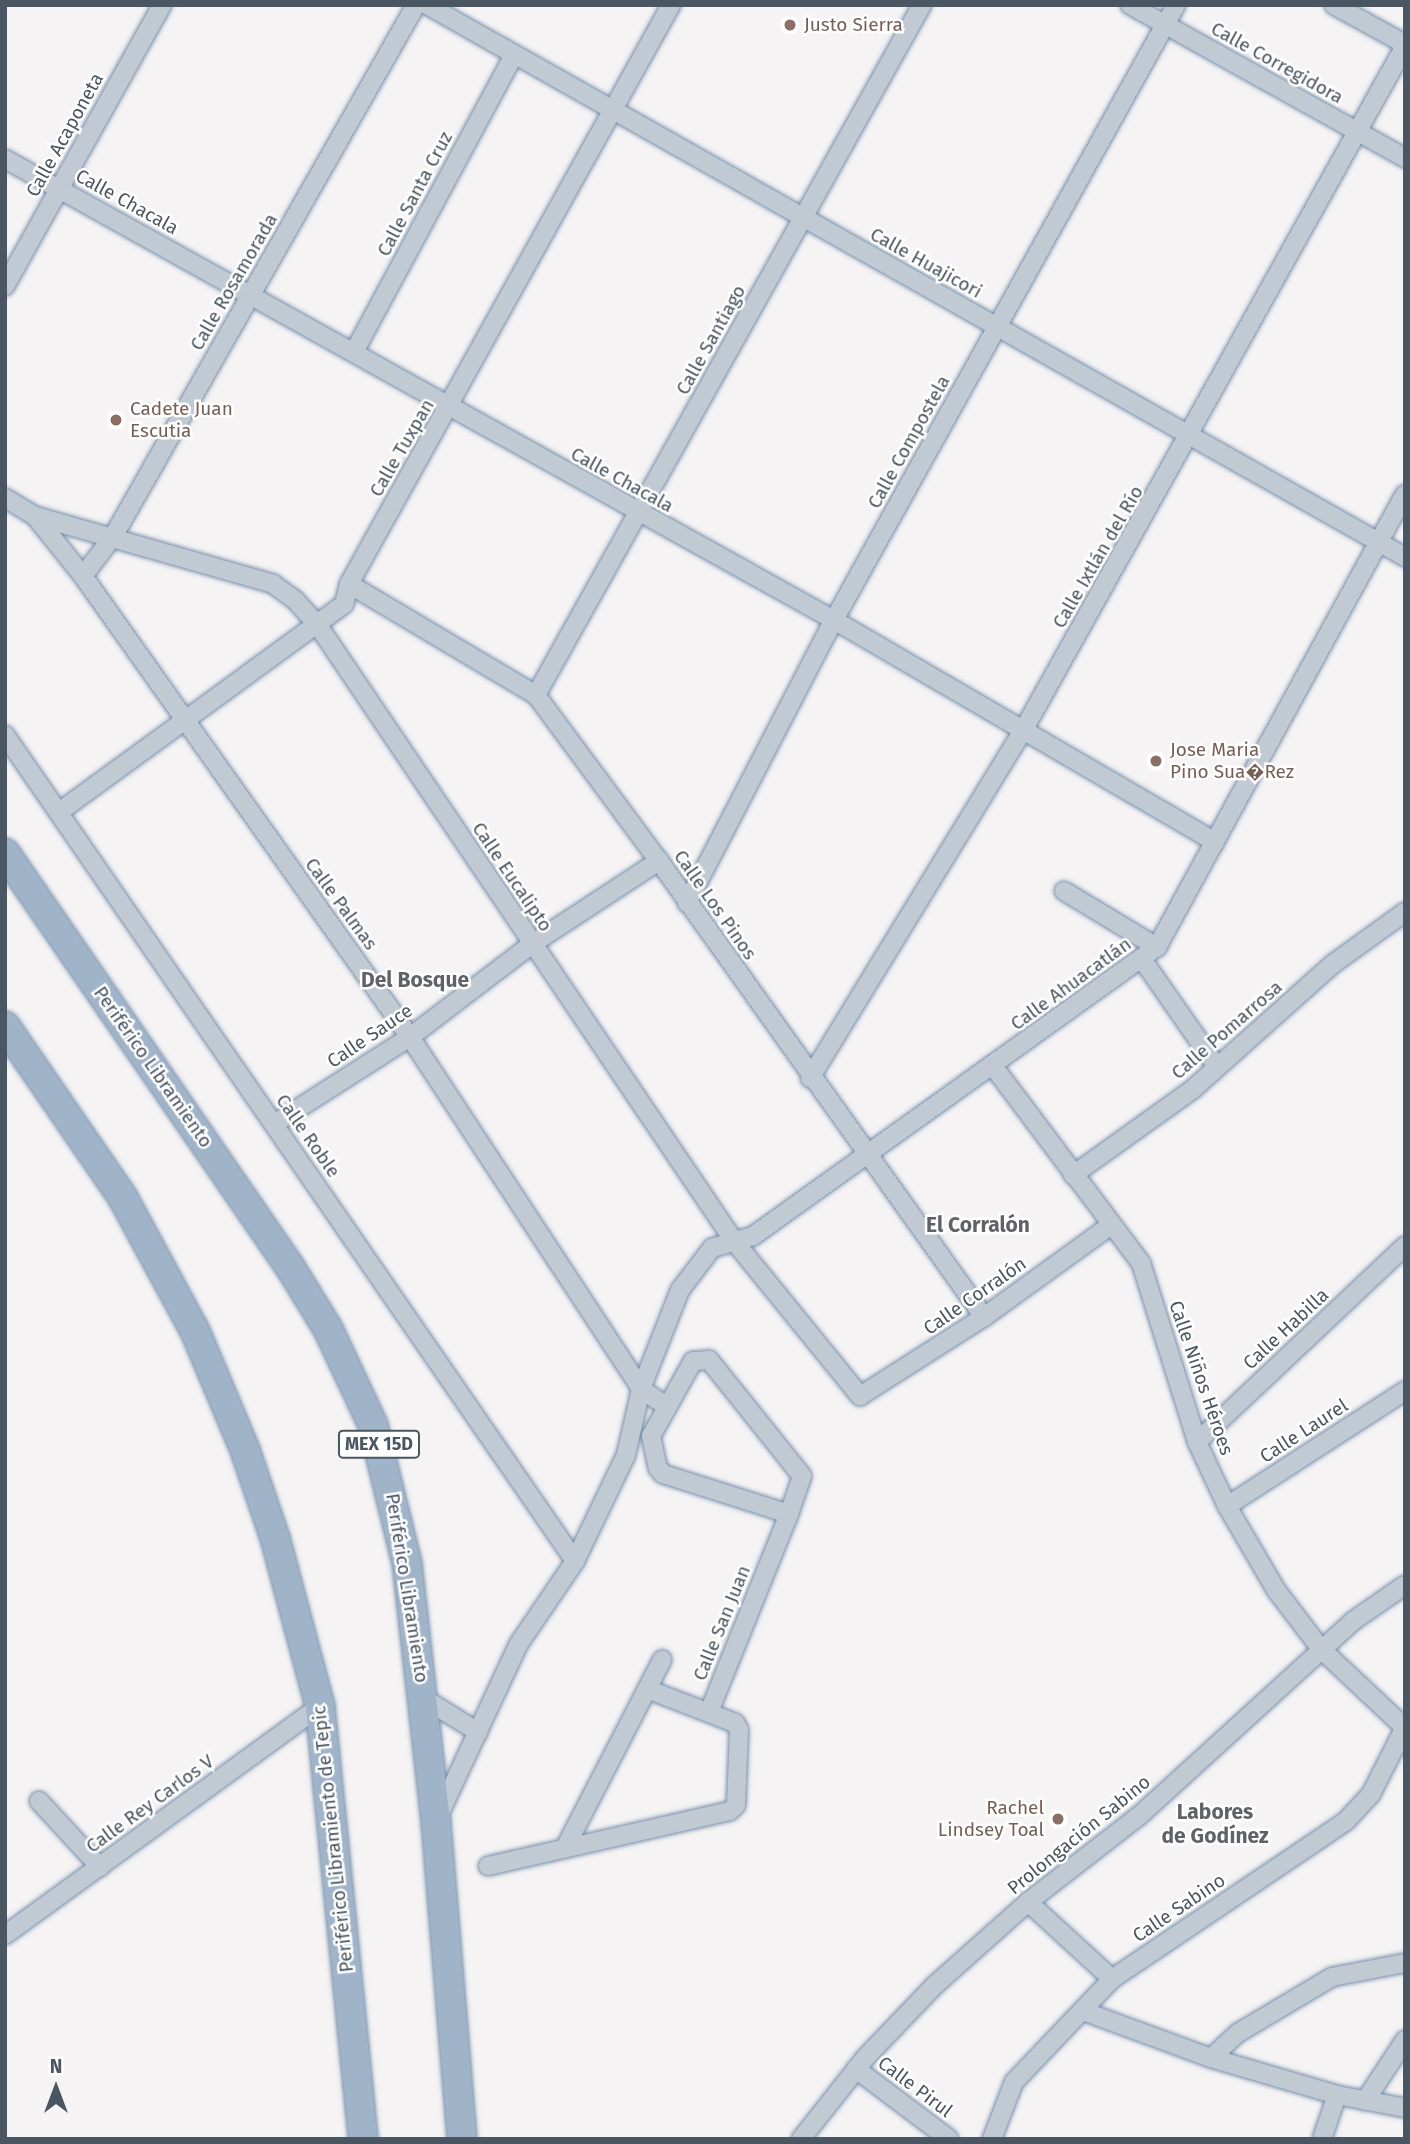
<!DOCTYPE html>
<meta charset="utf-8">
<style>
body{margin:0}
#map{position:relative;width:1410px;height:2144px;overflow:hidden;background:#f5f3f3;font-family:"Fira Sans",sans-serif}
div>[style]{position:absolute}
.roads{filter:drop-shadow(0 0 2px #7690ad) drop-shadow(0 0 2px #7690ad)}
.minor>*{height:18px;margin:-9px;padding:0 9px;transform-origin:9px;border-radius:9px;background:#c1cad2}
.trunk>*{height:28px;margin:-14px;padding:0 14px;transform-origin:14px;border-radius:14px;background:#9fb4c9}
.dots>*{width:19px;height:19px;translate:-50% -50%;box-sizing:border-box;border:4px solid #fff;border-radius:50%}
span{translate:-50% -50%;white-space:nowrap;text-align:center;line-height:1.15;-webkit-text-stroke:5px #fff;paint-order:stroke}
.shield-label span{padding:2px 5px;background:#fff;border:2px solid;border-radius:5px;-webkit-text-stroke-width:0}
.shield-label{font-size:18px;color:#4a5661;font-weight:700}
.education-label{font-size:19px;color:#785e54}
.left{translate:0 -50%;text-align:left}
.right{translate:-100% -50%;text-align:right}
.street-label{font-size:19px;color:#4a5661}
.neighbourhood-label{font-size:21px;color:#5f6368;font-weight:700}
.frame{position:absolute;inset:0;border:7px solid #4a5661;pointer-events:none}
.north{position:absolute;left:21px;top:2053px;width:70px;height:70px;-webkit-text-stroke:5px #fff;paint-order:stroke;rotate:0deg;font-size:19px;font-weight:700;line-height:28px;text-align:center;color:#4a5661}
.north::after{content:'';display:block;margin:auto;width:24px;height:32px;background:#4a5661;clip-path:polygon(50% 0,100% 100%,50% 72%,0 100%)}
</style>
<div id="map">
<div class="roads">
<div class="minor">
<div style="left:427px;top:5px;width:1123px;rotate:29.44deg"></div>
<div style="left:1130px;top:5px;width:315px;rotate:29.1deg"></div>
<div style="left:1334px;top:5px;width:81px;rotate:28.8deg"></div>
<div style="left:5px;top:159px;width:949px;rotate:29.08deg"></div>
<div style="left:834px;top:620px;width:441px;rotate:30.2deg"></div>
<div style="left:5px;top:286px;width:322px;rotate:-60.8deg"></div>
<div style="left:354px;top:352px;width:337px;rotate:-61.7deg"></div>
<div style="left:5px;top:498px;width:35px;rotate:31deg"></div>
<div style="left:35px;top:516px;width:77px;rotate:51.3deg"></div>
<div style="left:83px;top:576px;width:565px;rotate:54.65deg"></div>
<div style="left:410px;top:1037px;width:421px;rotate:56.7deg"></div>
<div style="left:641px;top:1389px;width:30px;rotate:34deg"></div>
<div style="left:35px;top:516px;width:248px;rotate:15.9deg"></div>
<div style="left:273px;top:584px;width:29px;rotate:36deg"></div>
<div style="left:296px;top:601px;width:31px;rotate:48deg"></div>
<div style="left:317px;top:624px;width:745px;rotate:55.95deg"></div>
<div style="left:734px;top:1241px;width:200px;rotate:50.9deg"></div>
<div style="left:860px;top:1396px;width:147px;rotate:-32.5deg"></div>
<div style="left:984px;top:1317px;width:157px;rotate:-35.9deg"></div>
<div style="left:83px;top:576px;width:51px;rotate:-52.9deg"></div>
<div style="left:114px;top:535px;width:610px;rotate:-60.33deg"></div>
<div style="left:349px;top:584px;width:217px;rotate:30.7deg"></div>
<div style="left:536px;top:695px;width:207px;rotate:53.5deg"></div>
<div style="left:659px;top:861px;width:560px;rotate:54.52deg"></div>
<div style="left:536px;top:695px;width:791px;rotate:-60.78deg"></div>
<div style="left:5px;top:735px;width:1004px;rotate:55.39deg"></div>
<div style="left:59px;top:812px;width:353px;rotate:-36.1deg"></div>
<div style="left:344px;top:604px;width:21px;rotate:-76deg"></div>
<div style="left:349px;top:584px;width:663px;rotate:-60.92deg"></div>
<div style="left:1064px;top:891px;width:109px;rotate:31.1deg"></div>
<div style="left:687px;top:903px;width:319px;rotate:-62.6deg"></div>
<div style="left:834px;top:620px;width:704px;rotate:-60.92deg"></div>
<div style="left:1142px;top:959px;width:131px;rotate:55.2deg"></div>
<div style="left:993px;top:1066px;width:246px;rotate:53.1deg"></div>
<div style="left:1141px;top:1263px;width:188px;rotate:72.6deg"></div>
<div style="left:1197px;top:1442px;width:71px;rotate:64.9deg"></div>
<div style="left:1227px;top:1506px;width:97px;rotate:59.7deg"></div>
<div style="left:1276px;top:1590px;width:74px;rotate:52.7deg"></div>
<div style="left:1321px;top:1649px;width:115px;rotate:43.2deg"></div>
<div style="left:810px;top:1078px;width:409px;rotate:-58.5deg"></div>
<div style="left:1024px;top:729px;width:782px;rotate:-60.85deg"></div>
<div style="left:274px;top:1124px;width:161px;rotate:-32.6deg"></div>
<div style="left:410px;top:1037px;width:153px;rotate:-37.3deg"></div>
<div style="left:532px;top:944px;width:152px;rotate:-33.2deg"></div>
<div style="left:1073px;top:1175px;width:148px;rotate:-35.6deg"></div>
<div style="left:1193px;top:1089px;width:188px;rotate:-41.8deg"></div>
<div style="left:1333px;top:964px;width:89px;rotate:-35.8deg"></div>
<div style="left:1197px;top:1442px;width:286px;rotate:-43.3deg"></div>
<div style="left:1227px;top:1506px;width:212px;rotate:-32.9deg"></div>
<div style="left:423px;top:1698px;width:65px;rotate:31.7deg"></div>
<div style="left:709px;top:1712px;width:214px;rotate:-68deg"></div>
<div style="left:789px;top:1514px;width:40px;rotate:-71.1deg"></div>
<div style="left:802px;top:1476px;width:149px;rotate:-128.7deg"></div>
<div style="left:709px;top:1360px;width:16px;rotate:176deg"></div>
<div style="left:693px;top:1361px;width:86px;rotate:119.2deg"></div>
<div style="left:651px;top:1436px;width:33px;rotate:78deg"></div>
<div style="left:658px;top:1468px;width:8px;rotate:50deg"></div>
<div style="left:663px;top:1474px;width:132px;rotate:17.6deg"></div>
<div style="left:39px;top:1801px;width:90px;rotate:47.3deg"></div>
<div style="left:437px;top:1819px;width:192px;rotate:-65deg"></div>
<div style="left:518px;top:1645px;width:102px;rotate:-55.8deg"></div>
<div style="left:575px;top:1561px;width:118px;rotate:-64.3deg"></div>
<div style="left:626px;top:1455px;width:68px;rotate:-77.2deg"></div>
<div style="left:641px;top:1389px;width:106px;rotate:-68.5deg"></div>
<div style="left:680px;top:1290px;width:53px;rotate:-52.7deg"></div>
<div style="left:712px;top:1248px;width:43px;rotate:-16.3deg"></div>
<div style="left:753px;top:1236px;width:497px;rotate:-35.6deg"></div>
<div style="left:1157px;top:947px;width:516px;rotate:-61.3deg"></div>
<div style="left:565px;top:1848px;width:212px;rotate:-62.7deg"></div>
<div style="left:488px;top:1866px;width:248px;rotate:-12.8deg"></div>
<div style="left:730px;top:1811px;width:8px;rotate:-45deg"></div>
<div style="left:736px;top:1805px;width:75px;rotate:-87.7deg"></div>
<div style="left:739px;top:1730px;width:8px;rotate:-120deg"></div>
<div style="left:735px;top:1723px;width:94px;rotate:-158.9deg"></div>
<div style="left:1028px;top:1902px;width:114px;rotate:42.5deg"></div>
<div style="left:5px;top:1935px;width:389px;rotate:-36deg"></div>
<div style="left:1083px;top:2011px;width:136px;rotate:20.2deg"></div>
<div style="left:1211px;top:2058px;width:131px;rotate:16.4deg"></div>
<div style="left:1337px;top:2095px;width:69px;rotate:10.8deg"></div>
<div style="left:1211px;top:2058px;width:37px;rotate:-43deg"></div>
<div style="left:1238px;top:2033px;width:109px;rotate:-30.8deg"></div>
<div style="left:1332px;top:1977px;width:74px;rotate:-10.9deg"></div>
<div style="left:856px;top:2069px;width:116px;rotate:37deg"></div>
<div style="left:1365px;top:2101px;width:73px;rotate:-56.7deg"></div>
<div style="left:801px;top:2139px;width:105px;rotate:-51.6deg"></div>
<div style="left:866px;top:2057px;width:100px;rotate:-46.2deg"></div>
<div style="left:935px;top:1985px;width:125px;rotate:-41.7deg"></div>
<div style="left:1028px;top:1902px;width:142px;rotate:-37.8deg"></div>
<div style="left:1140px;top:1815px;width:288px;rotate:-42.3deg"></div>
<div style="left:1353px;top:1621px;width:63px;rotate:-34.7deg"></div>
<div style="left:992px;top:2139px;width:61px;rotate:-68.9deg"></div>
<div style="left:1014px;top:2082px;width:142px;rotate:-46.4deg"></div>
<div style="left:1112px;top:1979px;width:282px;rotate:-34deg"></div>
<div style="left:1346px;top:1821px;width:37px;rotate:-47deg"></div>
<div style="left:1371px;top:1794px;width:75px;rotate:-63.1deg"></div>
<div style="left:1322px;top:2139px;width:46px;rotate:-71.2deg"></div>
</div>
<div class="trunk">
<div style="left:5px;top:853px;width:503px;rotate:55.46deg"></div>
<div style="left:290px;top:1267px;width:73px;rotate:58.5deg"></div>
<div style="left:328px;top:1329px;width:106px;rotate:64.9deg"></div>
<div style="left:373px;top:1425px;width:142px;rotate:76.2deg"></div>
<div style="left:407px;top:1563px;width:261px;rotate:83.6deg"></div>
<div style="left:436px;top:1822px;width:318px;rotate:85.3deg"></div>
<div style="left:5px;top:1026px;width:209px;rotate:55.5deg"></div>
<div style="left:123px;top:1198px;width:151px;rotate:61.6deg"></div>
<div style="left:195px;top:1331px;width:129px;rotate:67.2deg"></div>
<div style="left:245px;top:1450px;width:93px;rotate:71.2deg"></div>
<div style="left:275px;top:1538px;width:174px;rotate:75deg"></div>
<div style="left:320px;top:1706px;width:435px;rotate:84.3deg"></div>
</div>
</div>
<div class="dots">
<div style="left:790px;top:25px;background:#8d6e63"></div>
<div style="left:116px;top:420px;background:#8d6e63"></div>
<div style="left:1156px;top:761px;background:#8d6e63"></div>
<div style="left:1058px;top:1819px;background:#8d6e63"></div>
</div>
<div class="shield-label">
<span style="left:379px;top:1444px">MEX 15D</span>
</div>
<div class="education-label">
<span class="left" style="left:804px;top:25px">Justo Sierra</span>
<span class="left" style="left:130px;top:420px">Cadete Juan<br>Escutia</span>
<span class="left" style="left:1170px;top:761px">Jose Maria<br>Pino Sua�Rez</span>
<span class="right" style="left:1044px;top:1819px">Rachel<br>Lindsey Toal</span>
</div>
<div class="street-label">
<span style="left:1277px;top:63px;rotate:29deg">Calle Corregidora</span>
<span style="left:65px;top:135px;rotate:-61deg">Calle Acaponeta</span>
<span style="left:415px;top:194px;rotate:-62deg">Calle Santa Cruz</span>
<span style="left:127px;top:202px;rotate:29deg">Calle Chacala</span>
<span style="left:926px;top:263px;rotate:29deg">Calle Huajicori</span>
<span style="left:234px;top:282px;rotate:-60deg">Calle Rosamorada</span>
<span style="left:711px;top:340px;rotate:-61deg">Calle Santiago</span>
<span style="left:909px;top:442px;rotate:-61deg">Calle Compostela</span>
<span style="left:402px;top:448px;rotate:-60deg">Calle Tuxpan</span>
<span style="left:622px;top:480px;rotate:29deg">Calle Chacala</span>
<span style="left:1098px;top:557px;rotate:-60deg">Calle Ixtlán del Río</span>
<span style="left:512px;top:877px;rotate:56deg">Calle Eucalipto</span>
<span style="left:341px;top:904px;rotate:54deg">Calle Palmas</span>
<span style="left:715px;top:905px;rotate:55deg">Calle Los Pinos</span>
<span style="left:1071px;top:984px;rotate:-36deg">Calle Ahuacatlán</span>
<span style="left:1227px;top:1030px;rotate:-41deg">Calle Pomarrosa</span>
<span style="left:370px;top:1036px;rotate:-34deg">Calle Sauce</span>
<span style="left:153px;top:1067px;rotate:55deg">Periférico Libramiento</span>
<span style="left:308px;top:1136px;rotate:55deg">Calle Roble</span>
<span style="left:975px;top:1296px;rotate:-35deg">Calle Corralón</span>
<span style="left:1286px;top:1329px;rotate:-43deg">Calle Habilla</span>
<span style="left:1201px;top:1378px;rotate:71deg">Calle Niños Héroes</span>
<span style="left:1304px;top:1431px;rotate:-33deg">Calle Laurel</span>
<span style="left:407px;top:1588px;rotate:81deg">Periférico Libramiento</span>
<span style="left:722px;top:1623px;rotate:-68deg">Calle San Juan</span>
<span style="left:150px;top:1804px;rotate:-36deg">Calle Rey Carlos V</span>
<span style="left:1079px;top:1835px;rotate:-39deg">Prolongación Sabino</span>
<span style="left:333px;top:1839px;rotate:-96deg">Periférico Libramiento de Tepic</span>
<span style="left:1179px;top:1908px;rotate:-34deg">Calle Sabino</span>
<span style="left:915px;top:2087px;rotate:37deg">Calle Pirul</span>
</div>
<div class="neighbourhood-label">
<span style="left:415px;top:980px">Del Bosque</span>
<span style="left:978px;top:1225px">El Corralón</span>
<span style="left:1215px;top:1824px">Labores<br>de Godínez</span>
</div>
<div class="frame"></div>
<div class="north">N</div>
</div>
